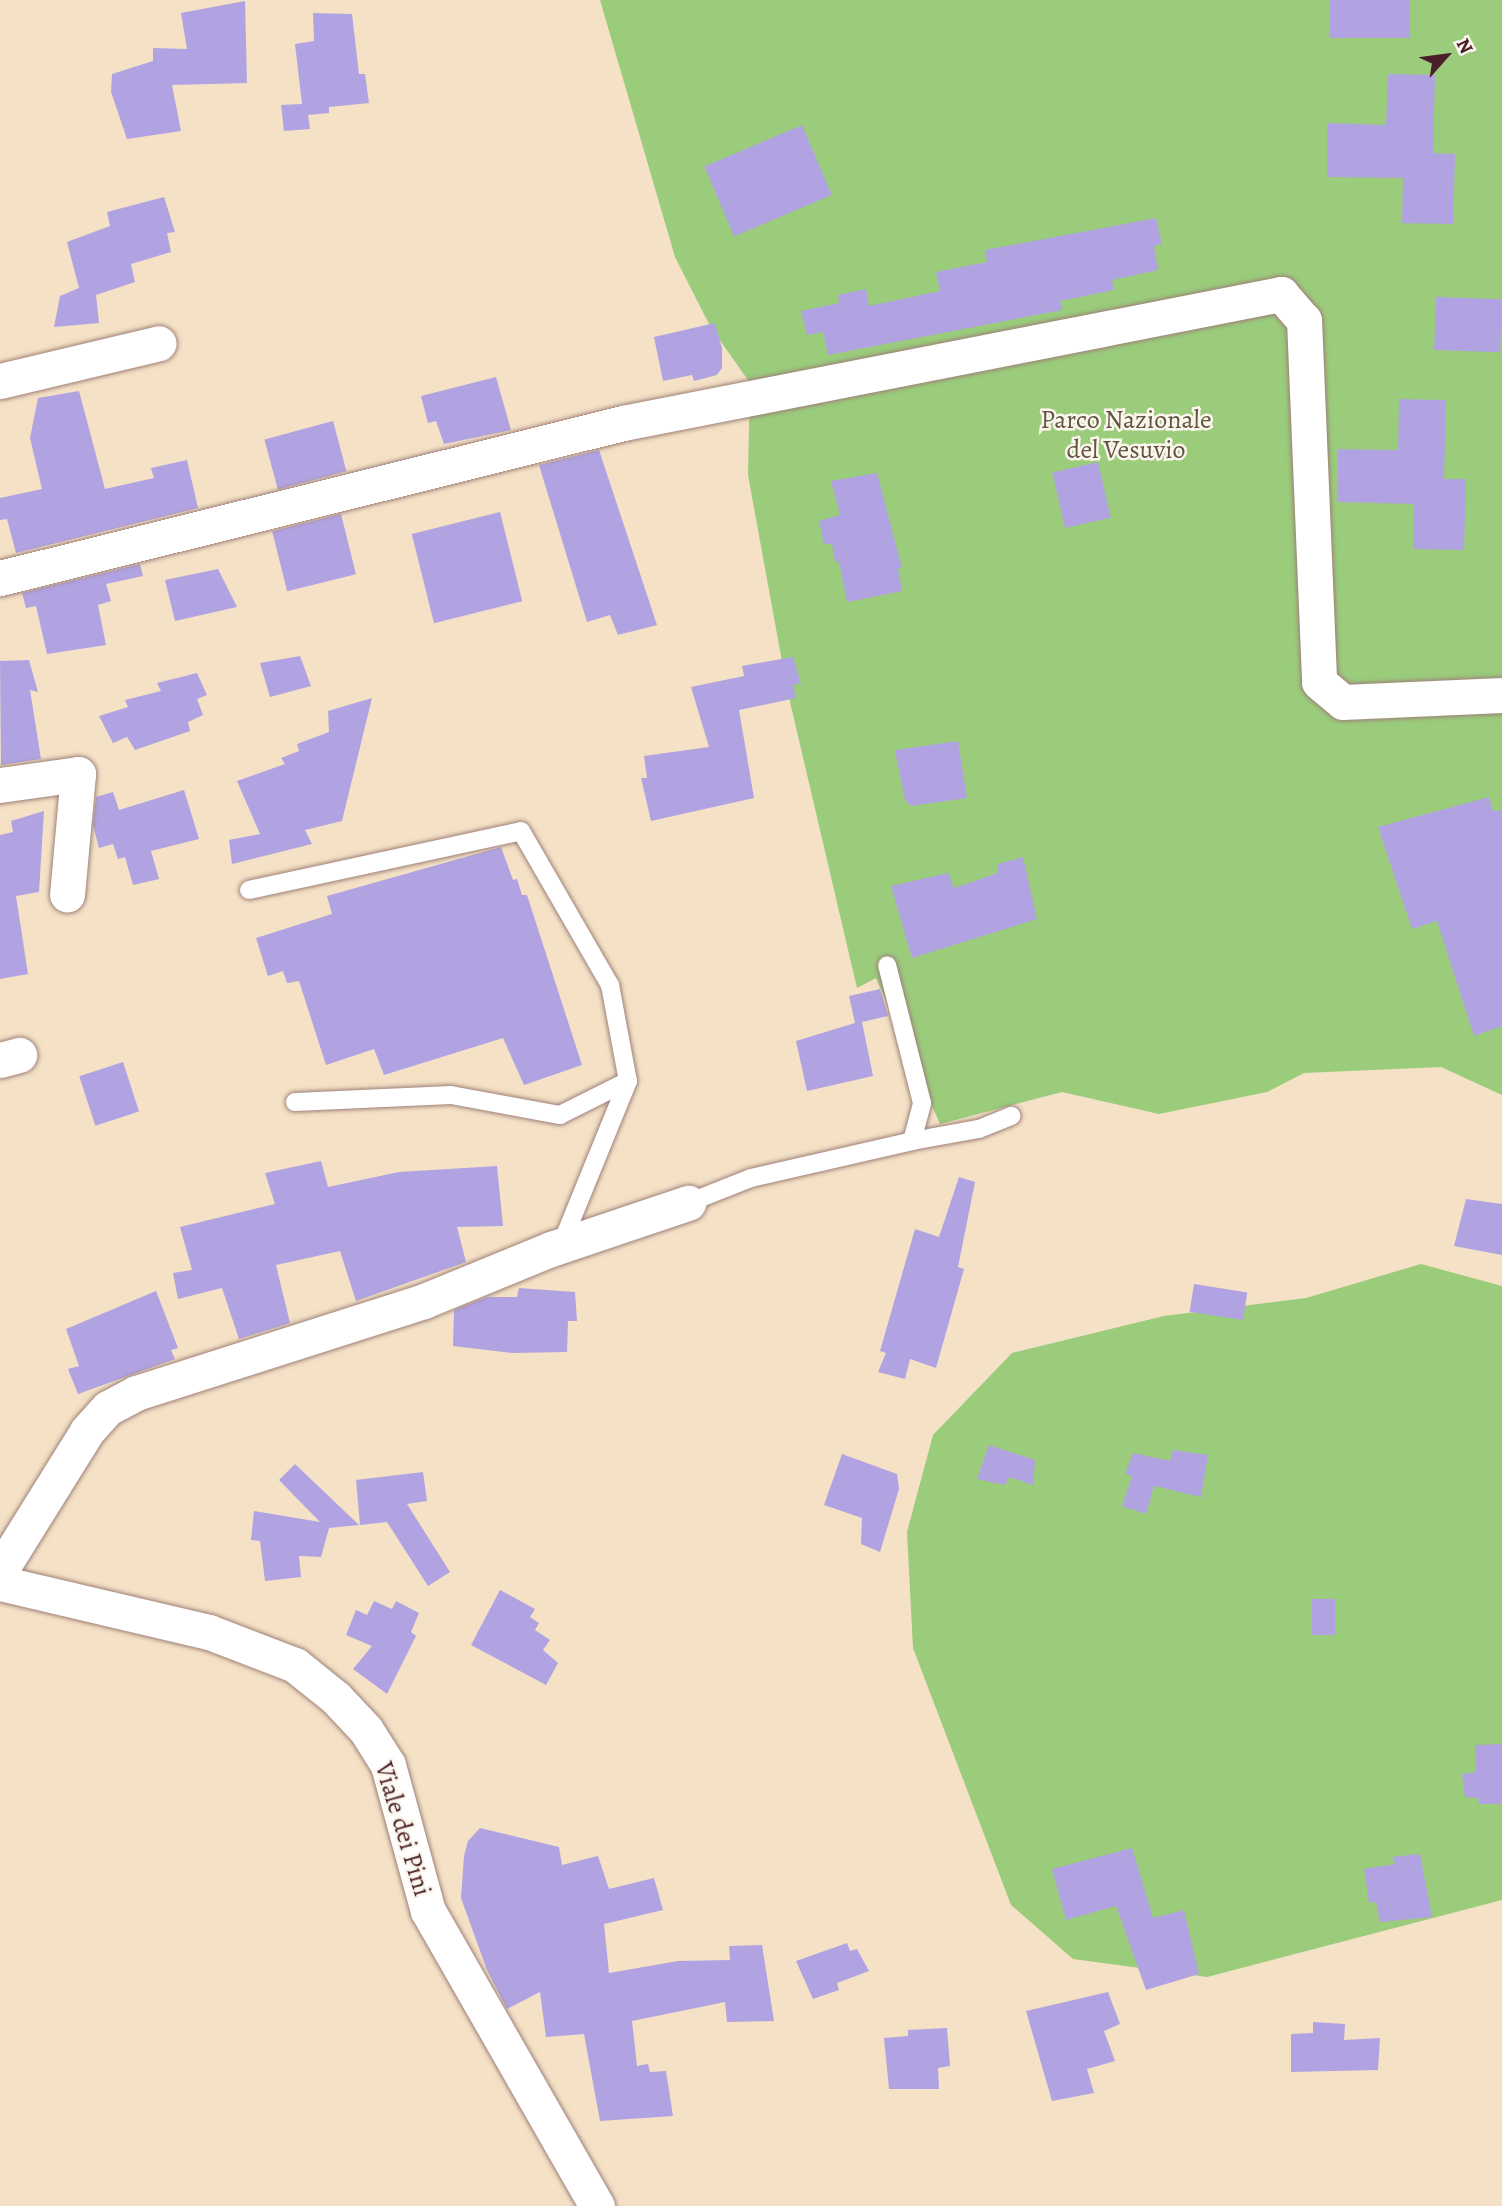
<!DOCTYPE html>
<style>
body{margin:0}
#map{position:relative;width:1502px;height:2206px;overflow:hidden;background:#f4e1c6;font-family:Alegreya,serif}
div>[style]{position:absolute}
.green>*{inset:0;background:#9acc7c}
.building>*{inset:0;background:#b1a3e2;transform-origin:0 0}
.roads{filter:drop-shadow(0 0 2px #9f8078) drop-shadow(0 0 2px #9f8078)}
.service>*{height:18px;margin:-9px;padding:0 9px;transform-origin:9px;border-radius:9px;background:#fff}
.minor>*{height:35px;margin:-17.5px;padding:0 17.5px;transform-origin:17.5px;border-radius:17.5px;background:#fff}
span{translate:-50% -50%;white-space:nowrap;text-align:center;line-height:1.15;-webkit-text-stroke:5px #fbf7ec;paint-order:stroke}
.park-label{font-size:26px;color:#625343}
.street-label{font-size:26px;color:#4a1f2b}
.north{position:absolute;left:1411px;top:21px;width:70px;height:70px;-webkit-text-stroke:5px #fbf7ec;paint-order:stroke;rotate:62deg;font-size:19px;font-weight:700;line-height:28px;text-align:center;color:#4a1f2b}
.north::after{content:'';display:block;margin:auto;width:24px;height:32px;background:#4a1f2b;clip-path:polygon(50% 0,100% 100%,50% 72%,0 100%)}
</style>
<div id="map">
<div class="green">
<div style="clip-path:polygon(600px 0,1502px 0,1502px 1095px,1441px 1067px,1304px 1073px,1267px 1092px,1159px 1114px,1062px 1092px,940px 1124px,876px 978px,857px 988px,787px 689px,748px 475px,750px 383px,710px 326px,675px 257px)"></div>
<div style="clip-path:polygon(1421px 1264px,1502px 1286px,1502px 1900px,1207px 1977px,1073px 1959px,1011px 1905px,913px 1648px,907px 1532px,933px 1435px,1012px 1353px,1164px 1316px,1306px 1298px)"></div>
</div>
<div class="building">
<div style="left:1330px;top:0;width:80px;height:38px"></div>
<div style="clip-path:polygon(245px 1px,247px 83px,172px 85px,181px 131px,127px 139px,111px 92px,112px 74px,153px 61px,153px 48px,187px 49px,181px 13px)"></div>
<div style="clip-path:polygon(313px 13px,352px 14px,359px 74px,365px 74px,369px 103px,329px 107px,329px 113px,308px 115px,310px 129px,284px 131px,281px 105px,302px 104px,295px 44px,314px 41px)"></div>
<div style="clip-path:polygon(1388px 74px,1435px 75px,1433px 153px,1455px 154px,1453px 224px,1402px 223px,1403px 178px,1327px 177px,1327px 123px,1386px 125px)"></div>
<div style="left:802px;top:125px;width:76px;height:106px;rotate:67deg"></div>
<div style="clip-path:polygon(164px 197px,175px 232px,167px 233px,171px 252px,131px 264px,135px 282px,96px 295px,99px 323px,54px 327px,60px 296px,79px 288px,67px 242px,110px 226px,107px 212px)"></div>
<div style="clip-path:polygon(1156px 218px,1162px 244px,1154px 246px,1158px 270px,1112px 280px,1114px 290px,1060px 301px,1062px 310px,828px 355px,823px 332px,807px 335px,801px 311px,839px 303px,838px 295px,866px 289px,869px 306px,940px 291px,936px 272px,987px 262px,985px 250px)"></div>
<div style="left:1436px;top:297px;width:66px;height:53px;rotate:2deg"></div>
<div style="clip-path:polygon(715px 323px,722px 348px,722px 368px,717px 375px,694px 381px,692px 375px,663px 381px,654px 337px)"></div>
<div style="clip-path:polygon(496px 377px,511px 430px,444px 444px,436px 421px,428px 423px,421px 396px)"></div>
<div style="clip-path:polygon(79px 391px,105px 489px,154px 478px,151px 468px,187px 460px,198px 508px,16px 553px,7px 519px,0 520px,0 498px,42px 489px,30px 438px,38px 398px)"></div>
<div style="clip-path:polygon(1399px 399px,1446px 400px,1444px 479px,1466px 479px,1464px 550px,1413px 549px,1414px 504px,1337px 502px,1338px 449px,1398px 450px)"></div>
<div style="left:333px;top:421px;width:52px;height:71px;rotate:75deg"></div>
<div style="clip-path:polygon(599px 450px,657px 625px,618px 635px,610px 615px,587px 622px,539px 465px)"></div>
<div style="left:1098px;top:462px;width:57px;height:47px;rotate:77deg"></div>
<div style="clip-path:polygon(877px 473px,902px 568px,898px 568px,902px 591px,847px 602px,839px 562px,835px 562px,832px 544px,824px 544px,819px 521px,840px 515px,831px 481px)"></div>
<div style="left:500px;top:512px;width:92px;height:91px;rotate:76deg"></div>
<div style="left:341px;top:514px;width:62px;height:71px;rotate:76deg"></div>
<div style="clip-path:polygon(140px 564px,143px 576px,106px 584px,111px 601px,98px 605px,106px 645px,47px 654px,36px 606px,26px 608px,22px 593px)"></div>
<div style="clip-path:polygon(218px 569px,237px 607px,175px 621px,165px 580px)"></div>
<div style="clip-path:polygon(300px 656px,311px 686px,270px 697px,260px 663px)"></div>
<div style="clip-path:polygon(793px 657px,801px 684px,793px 684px,796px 698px,739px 710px,754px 798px,651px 821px,641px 778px,647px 778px,644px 756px,709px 747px,691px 687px,744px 676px,742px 666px)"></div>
<div style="clip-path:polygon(29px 660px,38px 692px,30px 690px,41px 759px,1px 765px,0 661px)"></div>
<div style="clip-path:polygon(197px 673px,207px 695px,197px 699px,203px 715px,188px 722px,190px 731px,135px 750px,127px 737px,113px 743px,99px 716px,128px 707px,125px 700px,161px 691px,157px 683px)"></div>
<div style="clip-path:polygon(372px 698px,342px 821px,305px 830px,312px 844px,232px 864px,229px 840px,260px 834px,237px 781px,285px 764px,281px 758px,299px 751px,297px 744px,329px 732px,328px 711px)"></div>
<div style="clip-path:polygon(958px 741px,967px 798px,911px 806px,905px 800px,895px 750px)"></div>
<div style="clip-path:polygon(184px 790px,199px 839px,151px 851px,159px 879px,133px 885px,125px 857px,118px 859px,113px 844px,99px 848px,93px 825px,96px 797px,113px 792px,119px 810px)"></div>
<div style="clip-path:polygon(1489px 797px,1493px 811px,1502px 810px,1502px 1026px,1474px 1036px,1437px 921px,1412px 929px,1378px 827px)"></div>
<div style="clip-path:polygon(44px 811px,39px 892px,16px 896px,28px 974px,0 979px,0 835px,13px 832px,11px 821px)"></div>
<div style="clip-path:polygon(501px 847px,513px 880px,517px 879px,522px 895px,527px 895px,582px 1065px,524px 1085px,503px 1038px,384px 1075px,374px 1049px,326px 1065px,299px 981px,287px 983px,283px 971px,268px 976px,256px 938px,332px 914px,327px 896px)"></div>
<div style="clip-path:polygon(1023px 857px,1037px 919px,912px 958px,891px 886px,948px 873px,954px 888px,998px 873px,998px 864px)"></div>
<div style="clip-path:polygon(880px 989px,888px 1016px,862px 1022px,873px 1076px,807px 1091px,796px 1041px,855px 1023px,849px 996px)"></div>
<div style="left:123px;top:1062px;width:52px;height:46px;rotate:72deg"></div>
<div style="clip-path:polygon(321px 1161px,328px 1187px,399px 1172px,497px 1166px,503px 1226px,457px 1227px,466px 1262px,356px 1301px,340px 1251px,276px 1265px,290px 1323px,239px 1339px,222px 1288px,178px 1299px,173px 1273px,192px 1270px,180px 1227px,275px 1204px,265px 1173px)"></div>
<div style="clip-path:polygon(959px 1177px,975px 1182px,958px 1267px,964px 1269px,936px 1368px,910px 1359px,905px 1379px,878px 1372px,886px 1353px,880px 1351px,915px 1229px,939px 1237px)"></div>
<div style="clip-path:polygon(1466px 1199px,1502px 1204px,1502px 1255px,1454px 1246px)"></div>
<div style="left:1194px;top:1284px;width:54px;height:28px;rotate:9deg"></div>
<div style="clip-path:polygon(519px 1288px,575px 1292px,577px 1321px,568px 1321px,567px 1352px,513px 1353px,453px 1346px,454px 1310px,487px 1297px,517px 1297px)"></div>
<div style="clip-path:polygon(156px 1291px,178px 1348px,171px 1350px,175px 1359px,78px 1394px,68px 1369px,79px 1366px,66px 1329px)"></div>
<div style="clip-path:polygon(989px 1445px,1035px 1460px,1033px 1485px,1009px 1477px,1005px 1485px,977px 1479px)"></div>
<div style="clip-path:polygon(1173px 1450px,1208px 1455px,1201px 1497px,1154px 1486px,1146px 1514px,1122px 1506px,1132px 1476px,1125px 1474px,1133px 1453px,1170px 1461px)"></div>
<div style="clip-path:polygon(842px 1454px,897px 1474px,899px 1489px,880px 1552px,861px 1544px,862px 1518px,824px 1505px)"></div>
<div style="clip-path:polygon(295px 1464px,359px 1525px,329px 1528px,321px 1557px,299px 1556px,301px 1577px,265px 1581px,260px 1541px,251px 1540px,254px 1511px,320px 1522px,279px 1480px)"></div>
<div style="clip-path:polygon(423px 1472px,427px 1501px,407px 1504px,450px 1572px,428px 1586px,387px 1522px,360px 1525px,356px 1480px)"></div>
<div style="clip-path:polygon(500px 1590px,535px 1609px,530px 1617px,539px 1623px,535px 1630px,550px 1640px,543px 1650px,558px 1663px,546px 1685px,471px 1645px)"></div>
<div style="left:1312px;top:1599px;width:23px;height:36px"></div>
<div style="clip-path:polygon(374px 1601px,392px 1609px,396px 1601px,419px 1613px,411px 1632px,416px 1636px,387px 1694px,353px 1669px,372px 1646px,346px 1635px,356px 1610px,367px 1615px)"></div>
<div style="clip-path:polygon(1502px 1744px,1502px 1804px,1479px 1804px,1478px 1798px,1465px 1797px,1462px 1774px,1476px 1772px,1475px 1745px)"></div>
<div style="clip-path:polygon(480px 1828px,559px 1847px,562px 1865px,598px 1856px,609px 1889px,654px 1878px,663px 1910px,604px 1924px,609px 1973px,678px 1961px,730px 1960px,729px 1946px,762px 1945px,774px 2021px,727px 2022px,725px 2002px,632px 2021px,637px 2066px,648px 2064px,650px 2072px,666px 2071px,673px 2116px,600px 2121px,584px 2034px,546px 2037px,540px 1992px,507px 2009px,487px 1970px,461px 1898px,464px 1856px,468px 1841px)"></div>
<div style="clip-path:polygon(1132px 1848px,1153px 1918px,1184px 1910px,1199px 1974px,1146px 1990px,1116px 1906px,1066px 1920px,1052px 1869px)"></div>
<div style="clip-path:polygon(1420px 1854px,1432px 1917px,1380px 1922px,1376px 1902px,1369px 1903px,1364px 1869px,1395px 1864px,1392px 1857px)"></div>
<div style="clip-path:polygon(847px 1943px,850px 1951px,857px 1949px,869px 1971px,837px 1983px,839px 1990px,813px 1999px,796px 1961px)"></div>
<div style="clip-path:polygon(1108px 1992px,1120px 2024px,1104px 2031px,1115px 2061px,1087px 2069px,1094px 2093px,1052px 2101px,1026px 2011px)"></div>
<div style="clip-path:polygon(1313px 2022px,1345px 2024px,1344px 2040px,1380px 2038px,1378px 2070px,1291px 2072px,1291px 2034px,1313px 2033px)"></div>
<div style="clip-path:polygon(947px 2028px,950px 2066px,938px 2068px,939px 2089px,889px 2089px,884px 2038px,908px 2036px,908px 2030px)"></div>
</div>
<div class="roads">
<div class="service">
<div style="left:249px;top:890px;width:278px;rotate:-12.2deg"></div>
<div style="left:521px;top:831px;width:178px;rotate:60deg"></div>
<div style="left:610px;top:985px;width:98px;rotate:79.4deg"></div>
<div style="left:628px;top:1081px;width:177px;rotate:112.2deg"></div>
<div style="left:295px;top:1102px;width:156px;rotate:-2.6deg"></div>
<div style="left:451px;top:1095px;width:111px;rotate:10.4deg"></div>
<div style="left:560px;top:1115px;width:76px;rotate:-26.6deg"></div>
<div style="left:912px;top:1141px;width:68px;rotate:-10.2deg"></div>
<div style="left:979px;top:1129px;width:35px;rotate:-22deg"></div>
<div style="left:688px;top:1203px;width:68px;rotate:-21.6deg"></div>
<div style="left:751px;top:1178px;width:165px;rotate:-12.9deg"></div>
<div style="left:912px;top:1141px;width:39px;rotate:-75deg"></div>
<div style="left:922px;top:1103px;width:142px;rotate:-104.2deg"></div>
</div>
<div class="minor">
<div style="left:0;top:381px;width:163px;rotate:-13.4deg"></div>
<div style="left:0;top:578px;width:642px;rotate:-13.97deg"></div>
<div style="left:623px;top:423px;width:671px;rotate:-11.09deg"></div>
<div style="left:1281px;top:294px;width:35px;rotate:49deg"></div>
<div style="left:1304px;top:320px;width:362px;rotate:87.6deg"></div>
<div style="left:1319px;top:682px;width:31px;rotate:40deg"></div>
<div style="left:1343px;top:702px;width:159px;rotate:-2.5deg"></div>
<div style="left:0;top:785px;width:79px;rotate:-8deg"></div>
<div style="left:78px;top:774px;width:121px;rotate:95.2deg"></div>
<div style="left:0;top:1060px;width:20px;rotate:-15deg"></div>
<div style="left:0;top:1571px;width:165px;rotate:-58.1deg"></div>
<div style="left:87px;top:1431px;width:31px;rotate:-48deg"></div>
<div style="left:108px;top:1408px;width:32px;rotate:-28deg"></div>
<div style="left:136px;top:1393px;width:302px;rotate:-17.7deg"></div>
<div style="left:424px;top:1301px;width:137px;rotate:-22.3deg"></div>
<div style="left:551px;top:1249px;width:145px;rotate:-18.6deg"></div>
<div style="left:0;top:1583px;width:215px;rotate:13.2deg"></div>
<div style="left:209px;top:1632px;width:92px;rotate:21deg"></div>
<div style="left:295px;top:1665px;width:53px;rotate:38.8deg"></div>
<div style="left:336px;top:1698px;width:44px;rotate:46.8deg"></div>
<div style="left:366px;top:1730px;width:41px;rotate:57.8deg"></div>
<div style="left:388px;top:1765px;width:151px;rotate:74.7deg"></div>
<div style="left:428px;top:1911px;width:340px;rotate:60.2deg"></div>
</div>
</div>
<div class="park-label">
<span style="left:1126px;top:435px">Parco Nazionale<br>del Vesuvio</span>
</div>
<div class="street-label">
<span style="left:403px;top:1829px;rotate:73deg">Viale dei Pini</span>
</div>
<div class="north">N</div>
</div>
